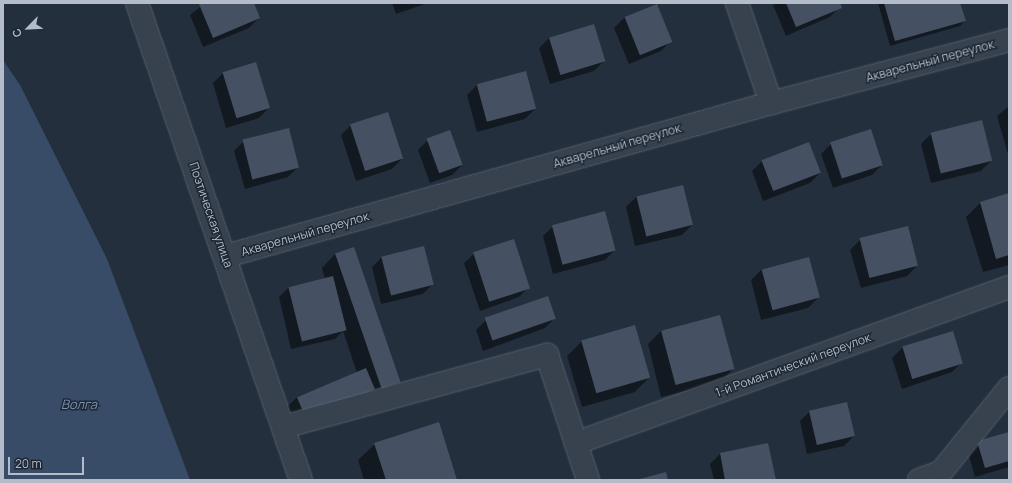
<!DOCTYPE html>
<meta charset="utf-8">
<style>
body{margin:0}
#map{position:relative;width:1012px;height:483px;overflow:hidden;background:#242f3e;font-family:Manrope,sans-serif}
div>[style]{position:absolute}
.water>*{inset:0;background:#394c67}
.shadow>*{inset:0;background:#0007}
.building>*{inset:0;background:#455162;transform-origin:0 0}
.roads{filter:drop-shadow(0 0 1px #565f6c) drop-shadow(0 0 1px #565f6c)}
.minor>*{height:22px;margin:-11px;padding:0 11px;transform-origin:11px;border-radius:11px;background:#38414e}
span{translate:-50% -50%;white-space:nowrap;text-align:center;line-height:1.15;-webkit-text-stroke:3px #1d2633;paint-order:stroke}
.street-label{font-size:12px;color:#b4bcc9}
.water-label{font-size:13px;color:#7c92b1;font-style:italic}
.frame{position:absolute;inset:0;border:4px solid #b4bcc9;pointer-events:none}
.north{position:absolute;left:8px;top:8px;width:40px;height:40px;-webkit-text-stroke:3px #1d2633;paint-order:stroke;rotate:246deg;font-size:11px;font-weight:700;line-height:16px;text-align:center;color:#b4bcc9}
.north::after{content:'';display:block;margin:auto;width:14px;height:18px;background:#b4bcc9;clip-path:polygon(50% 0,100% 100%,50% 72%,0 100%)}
.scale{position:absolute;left:8px;top:457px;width:76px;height:18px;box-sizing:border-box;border:2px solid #b4bcc9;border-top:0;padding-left:5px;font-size:12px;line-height:14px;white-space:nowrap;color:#b4bcc9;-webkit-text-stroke:3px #1d2633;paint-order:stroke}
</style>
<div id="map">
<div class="water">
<div style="clip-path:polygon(3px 60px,20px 85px,107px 259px,190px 480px,3px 480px)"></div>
</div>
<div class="shadow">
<div style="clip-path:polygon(205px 3px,253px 3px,259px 18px,249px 28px,203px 47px,190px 15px)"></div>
<div style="clip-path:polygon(392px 3px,428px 3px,396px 14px)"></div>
<div style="clip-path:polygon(775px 3px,839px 3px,840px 7px,830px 17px,786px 36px,773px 5px)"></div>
<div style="clip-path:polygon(878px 3px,959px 3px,965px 21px,960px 26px,890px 46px)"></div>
<div style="clip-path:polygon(657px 5px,671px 41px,661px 51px,629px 64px,614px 28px,624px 18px)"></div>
<div style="clip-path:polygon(549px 38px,604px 61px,594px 71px,550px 84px,539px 48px)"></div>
<div style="clip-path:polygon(223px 73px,269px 108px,259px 118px,226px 128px,213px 83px)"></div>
<div style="clip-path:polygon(525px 73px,535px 109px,525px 119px,477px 132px,467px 95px,477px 85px)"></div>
<div style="clip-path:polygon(1009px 106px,1009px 154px,1008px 154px,997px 116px)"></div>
<div style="clip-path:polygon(351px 125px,402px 159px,392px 169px,356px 181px,341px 135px)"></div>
<div style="clip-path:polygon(931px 134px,991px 161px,981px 171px,931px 183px,921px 144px)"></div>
<div style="clip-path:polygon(428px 140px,462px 165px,452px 175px,430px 183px,418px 150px)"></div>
<div style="clip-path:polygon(244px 141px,298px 167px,288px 177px,245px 189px,234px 151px)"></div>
<div style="clip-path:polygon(831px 144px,882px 165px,872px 175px,833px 188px,821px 154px)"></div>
<div style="clip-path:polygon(762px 161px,820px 173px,810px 183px,763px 201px,752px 171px)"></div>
<div style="clip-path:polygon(683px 187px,692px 225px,682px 235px,635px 246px,626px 207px,636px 197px)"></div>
<div style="clip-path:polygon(1009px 194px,1009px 265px,983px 272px,966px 217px,980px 203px)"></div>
<div style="clip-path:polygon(553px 226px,615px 250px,605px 260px,553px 274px,543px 236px)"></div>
<div style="clip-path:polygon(907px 227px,917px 266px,907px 276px,861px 288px,850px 250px,860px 240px)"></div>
<div style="clip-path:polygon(335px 254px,399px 381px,385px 395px,295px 427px,287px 407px,297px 397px,357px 373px,343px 331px,335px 339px,291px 349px,279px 297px,289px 287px,325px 279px,322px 268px)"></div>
<div style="clip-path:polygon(474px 254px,529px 287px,519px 297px,480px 311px,464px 263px)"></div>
<div style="clip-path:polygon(382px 257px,433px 284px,423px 294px,381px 304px,372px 267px)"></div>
<div style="clip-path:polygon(808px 259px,818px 298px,808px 308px,761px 320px,751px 280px,761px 270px)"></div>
<div style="clip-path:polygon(555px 318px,545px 328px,483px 351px,476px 330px,486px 320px)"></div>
<div style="clip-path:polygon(634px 327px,649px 378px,635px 392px,582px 407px,567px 356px,581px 342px)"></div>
<div style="clip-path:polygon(662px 330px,733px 369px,719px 383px,661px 397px,648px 344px)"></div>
<div style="clip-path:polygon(952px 332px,962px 362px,952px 372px,902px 389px,892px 358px,902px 348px)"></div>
<div style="clip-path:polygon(810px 411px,854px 436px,844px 446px,807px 454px,800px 421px)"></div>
<div style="clip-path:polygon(1009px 433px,1009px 467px,975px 477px,968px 452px,978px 442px)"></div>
<div style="clip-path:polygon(375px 444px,456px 480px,364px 480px,358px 460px)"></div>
<div style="clip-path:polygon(720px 454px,775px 480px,714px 480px,710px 464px)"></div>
</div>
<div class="building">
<div style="clip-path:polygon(202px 3px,254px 3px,260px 18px,213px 38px,199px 4px)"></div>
<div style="clip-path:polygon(786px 3px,840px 3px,842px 8px,796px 27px)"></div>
<div style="clip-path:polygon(884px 3px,960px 3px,966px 21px,895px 41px)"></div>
<div style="left:657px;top:4px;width:41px;height:35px;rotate:68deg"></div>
<div style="left:594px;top:24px;width:39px;height:47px;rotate:73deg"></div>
<div style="left:256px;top:62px;width:48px;height:35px;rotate:73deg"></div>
<div style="left:526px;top:71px;width:39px;height:51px;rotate:75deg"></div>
<div style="left:388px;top:112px;width:49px;height:40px;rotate:72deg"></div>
<div style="left:982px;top:120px;width:42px;height:53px;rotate:76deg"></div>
<div style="left:289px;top:128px;width:41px;height:48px;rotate:76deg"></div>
<div style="left:871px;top:129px;width:38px;height:43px;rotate:72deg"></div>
<div style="left:450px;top:130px;width:37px;height:25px;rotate:70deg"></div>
<div style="left:809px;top:142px;width:33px;height:51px;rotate:69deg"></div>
<div style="left:683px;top:185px;width:41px;height:48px;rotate:76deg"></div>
<div style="clip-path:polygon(1009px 193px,1009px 255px,996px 259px,980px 202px)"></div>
<div style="left:605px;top:211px;width:41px;height:55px;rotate:75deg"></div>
<div style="left:908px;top:226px;width:41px;height:50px;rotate:76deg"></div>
<div style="left:514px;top:239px;width:52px;height:43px;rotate:72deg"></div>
<div style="left:424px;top:246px;width:40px;height:44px;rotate:76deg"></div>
<div style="left:354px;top:247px;width:143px;height:20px;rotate:71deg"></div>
<div style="left:809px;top:257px;width:42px;height:49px;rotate:75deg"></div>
<div style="left:333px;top:276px;width:56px;height:46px;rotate:76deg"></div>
<div style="left:548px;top:296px;width:24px;height:67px;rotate:71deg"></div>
<div style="left:720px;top:315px;width:56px;height:61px;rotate:75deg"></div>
<div style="left:635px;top:325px;width:55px;height:56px;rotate:74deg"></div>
<div style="left:953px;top:331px;width:34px;height:53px;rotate:73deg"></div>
<div style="left:366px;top:368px;width:23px;height:75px;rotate:67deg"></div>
<div style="left:847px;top:402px;width:35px;height:39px;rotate:77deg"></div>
<div style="clip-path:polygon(439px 422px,457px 480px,386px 480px,374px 443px)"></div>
<div style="clip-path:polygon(1009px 432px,1009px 461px,985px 468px,977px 441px)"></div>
<div style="clip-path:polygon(768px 443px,776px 480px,725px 480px,720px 453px)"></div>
<div style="clip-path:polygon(666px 472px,668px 480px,636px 480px)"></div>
</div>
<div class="roads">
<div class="minor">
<div style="left:137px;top:3px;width:504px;rotate:71.03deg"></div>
<div style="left:737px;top:3px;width:106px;rotate:71.2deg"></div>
<div style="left:226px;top:256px;width:566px;rotate:-15.68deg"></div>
<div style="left:771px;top:103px;width:246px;rotate:-14.8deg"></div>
<div style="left:283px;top:427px;width:274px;rotate:-15.3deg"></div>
<div style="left:547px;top:355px;width:132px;rotate:71.8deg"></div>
<div style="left:576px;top:443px;width:460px;rotate:-19.8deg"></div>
<div style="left:919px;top:480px;width:23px;rotate:-20deg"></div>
<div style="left:941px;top:472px;width:108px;rotate:-51deg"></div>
</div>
</div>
<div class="street-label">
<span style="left:930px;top:61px;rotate:-15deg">Акварельный переулок</span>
<span style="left:617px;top:146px;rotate:-16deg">Акварельный переулок</span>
<span style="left:211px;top:215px;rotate:71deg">Поэтическая улица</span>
<span style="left:305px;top:234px;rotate:-16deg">Акварельный переулок</span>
<span style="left:793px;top:365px;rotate:-20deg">1-й Романтический переулок</span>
</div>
<div class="water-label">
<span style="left:79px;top:404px">Волга</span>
</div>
<div class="frame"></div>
<div class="north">С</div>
<div class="scale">20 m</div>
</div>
